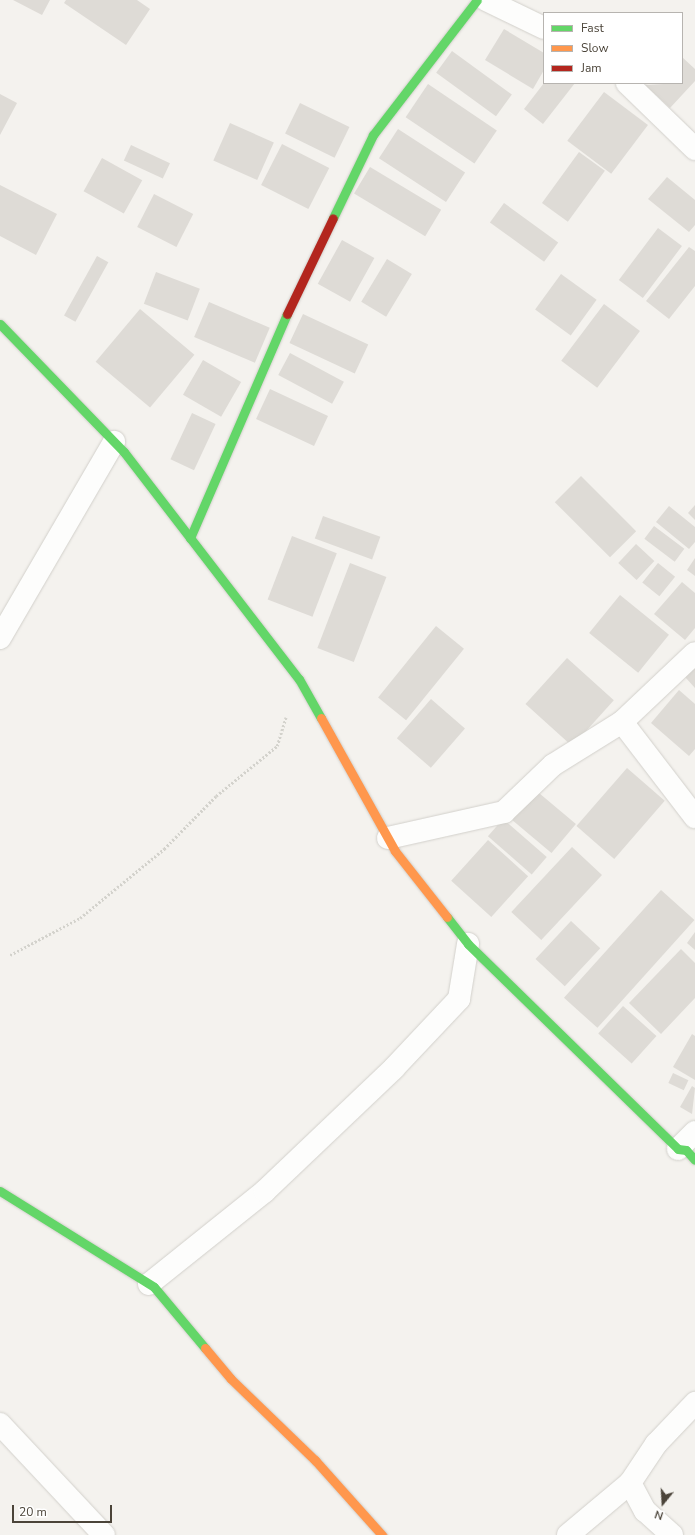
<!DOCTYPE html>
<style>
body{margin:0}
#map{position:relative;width:695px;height:1535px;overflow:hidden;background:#f4f2ee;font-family:"Nunito Sans",sans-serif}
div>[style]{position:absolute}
.building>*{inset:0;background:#dedbd6;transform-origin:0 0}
.path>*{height:2.5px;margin-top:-1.25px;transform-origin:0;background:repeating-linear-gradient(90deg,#d3d2cc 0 2px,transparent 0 4px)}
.roads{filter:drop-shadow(0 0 1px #d2d0cb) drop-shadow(0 0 1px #d2d0cb)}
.street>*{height:22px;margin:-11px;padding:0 11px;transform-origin:11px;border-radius:11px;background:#fdfdfc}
.fast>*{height:9px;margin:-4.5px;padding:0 4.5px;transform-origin:4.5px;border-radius:4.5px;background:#63d668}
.slow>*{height:9px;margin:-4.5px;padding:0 4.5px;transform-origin:4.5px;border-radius:4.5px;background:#ff974d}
.jam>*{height:9px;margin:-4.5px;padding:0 4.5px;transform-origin:4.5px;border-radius:4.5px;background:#b3261e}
span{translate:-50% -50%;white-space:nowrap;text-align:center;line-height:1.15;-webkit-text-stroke:3px #fff;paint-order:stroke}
.legend{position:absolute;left:543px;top:12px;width:140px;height:72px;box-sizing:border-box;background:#fff;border:1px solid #b7b4b0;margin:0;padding:5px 7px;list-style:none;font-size:12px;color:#4b4439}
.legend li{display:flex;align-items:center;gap:8px;height:20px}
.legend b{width:20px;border:1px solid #b7b4b0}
.north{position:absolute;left:643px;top:1483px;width:40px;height:40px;-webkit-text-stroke:3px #fff;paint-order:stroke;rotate:198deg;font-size:11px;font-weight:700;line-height:16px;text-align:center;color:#4b4439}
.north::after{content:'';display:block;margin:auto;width:14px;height:18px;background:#4b4439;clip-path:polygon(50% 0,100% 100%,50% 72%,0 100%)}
.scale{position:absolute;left:12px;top:1505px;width:100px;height:18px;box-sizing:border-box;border:2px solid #4b4439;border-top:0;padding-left:5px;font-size:12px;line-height:14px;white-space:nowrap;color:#4b4439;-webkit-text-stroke:3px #fff;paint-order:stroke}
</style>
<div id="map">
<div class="building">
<div style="clip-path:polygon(13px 0,50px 0,42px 15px)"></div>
<div style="clip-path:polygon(66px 0,137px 0,150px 9px,126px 45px,64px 3px)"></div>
<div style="clip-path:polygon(504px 29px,544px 53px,544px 70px,533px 89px,485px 60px)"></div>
<div style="left:452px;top:51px;width:74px;height:27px;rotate:36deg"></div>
<div style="clip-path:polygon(682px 57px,695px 69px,695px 81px,670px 108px,645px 85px,682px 83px)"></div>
<div style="clip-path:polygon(544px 83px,575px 83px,543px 124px,524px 109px)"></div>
<div style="left:428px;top:84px;width:83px;height:40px;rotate:34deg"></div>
<div style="left:604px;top:92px;width:55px;height:61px;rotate:37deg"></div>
<div style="clip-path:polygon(0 94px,17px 103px,0 135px)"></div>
<div style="left:300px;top:103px;width:55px;height:34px;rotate:26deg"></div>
<div style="left:230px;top:123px;width:48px;height:41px;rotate:24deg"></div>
<div style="left:398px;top:129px;width:80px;height:35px;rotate:33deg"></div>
<div style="left:282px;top:144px;width:53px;height:46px;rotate:27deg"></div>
<div style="left:131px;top:145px;width:43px;height:17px;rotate:25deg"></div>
<div style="left:579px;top:152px;width:32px;height:63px;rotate:36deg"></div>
<div style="left:102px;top:158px;width:46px;height:38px;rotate:29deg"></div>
<div style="left:370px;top:167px;width:83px;height:31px;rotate:31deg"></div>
<div style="clip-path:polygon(667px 177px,695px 200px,695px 225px,689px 232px,648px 199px)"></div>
<div style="clip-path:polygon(0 185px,57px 214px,36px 255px,0 236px)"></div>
<div style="left:154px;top:194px;width:44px;height:37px;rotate:27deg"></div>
<div style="left:504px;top:203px;width:67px;height:24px;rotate:36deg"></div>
<div style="left:658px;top:228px;width:30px;height:65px;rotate:37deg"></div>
<div style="left:342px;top:240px;width:37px;height:50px;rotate:29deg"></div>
<div style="clip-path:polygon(689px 247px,695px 251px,695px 286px,669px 319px,646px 301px)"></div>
<div style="left:97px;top:256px;width:13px;height:68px;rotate:29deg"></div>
<div style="left:387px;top:259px;width:29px;height:50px;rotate:31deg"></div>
<div style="left:156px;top:272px;width:47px;height:34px;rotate:21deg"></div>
<div style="left:561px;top:274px;width:44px;height:44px;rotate:36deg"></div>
<div style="left:209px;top:302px;width:66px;height:38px;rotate:23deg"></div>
<div style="left:604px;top:304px;width:45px;height:71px;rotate:37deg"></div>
<div style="left:140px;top:309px;width:71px;height:69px;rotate:40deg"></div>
<div style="left:303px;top:314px;width:72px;height:32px;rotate:25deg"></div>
<div style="left:290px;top:353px;width:61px;height:25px;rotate:28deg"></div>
<div style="left:203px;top:360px;width:44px;height:40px;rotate:30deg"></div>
<div style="left:270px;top:389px;width:64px;height:33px;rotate:25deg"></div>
<div style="left:192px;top:413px;width:26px;height:51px;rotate:25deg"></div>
<div style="left:581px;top:476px;width:78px;height:37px;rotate:45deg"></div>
<div style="clip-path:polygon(695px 505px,695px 520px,688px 513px)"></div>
<div style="clip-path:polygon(669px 506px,695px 527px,695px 542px,689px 549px,656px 522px)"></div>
<div style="left:323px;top:516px;width:61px;height:24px;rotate:20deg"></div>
<div style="left:654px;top:526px;width:38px;height:16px;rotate:37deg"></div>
<div style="left:292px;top:536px;width:48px;height:68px;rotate:21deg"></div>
<div style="left:636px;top:544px;width:25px;height:26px;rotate:43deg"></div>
<div style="clip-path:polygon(695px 558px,695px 576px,687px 570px)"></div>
<div style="left:350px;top:563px;width:39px;height:91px;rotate:21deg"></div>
<div style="left:658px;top:563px;width:22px;height:25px;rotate:39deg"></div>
<div style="clip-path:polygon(682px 582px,695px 593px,695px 628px,685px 640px,654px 614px)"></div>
<div style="left:620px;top:595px;width:63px;height:49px;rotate:39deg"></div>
<div style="left:436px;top:626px;width:36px;height:92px;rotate:39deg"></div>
<div style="left:567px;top:658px;width:63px;height:62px;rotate:42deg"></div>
<div style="clip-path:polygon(695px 667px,695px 688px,685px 677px)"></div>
<div style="clip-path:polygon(679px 690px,695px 704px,695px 749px,689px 756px,651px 723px)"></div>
<div style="left:431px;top:699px;width:45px;height:52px;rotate:41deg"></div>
<div style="left:627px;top:768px;width:50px;height:77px;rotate:41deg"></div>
<div style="left:533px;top:788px;width:56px;height:38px;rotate:40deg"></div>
<div style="left:503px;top:819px;width:58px;height:23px;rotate:41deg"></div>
<div style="left:488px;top:840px;width:54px;height:55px;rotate:42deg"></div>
<div style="left:572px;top:847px;width:41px;height:89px;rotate:43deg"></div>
<div style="left:661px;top:890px;width:45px;height:145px;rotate:42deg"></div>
<div style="left:571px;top:921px;width:40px;height:52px;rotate:43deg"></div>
<div style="clip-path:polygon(695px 932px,695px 950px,687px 943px)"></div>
<div style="clip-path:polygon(681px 949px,695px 963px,695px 998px,661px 1034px,629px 1003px)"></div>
<div style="left:623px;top:1006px;width:45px;height:37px;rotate:42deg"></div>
<div style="clip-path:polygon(692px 1034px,695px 1036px,695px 1080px,673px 1067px)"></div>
<div style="left:673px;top:1073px;width:17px;height:11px;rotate:25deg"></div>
<div style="clip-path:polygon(692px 1086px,695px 1088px,692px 1114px,680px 1107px)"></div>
</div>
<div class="path">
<div style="left:10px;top:955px;width:79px;rotate:-27.9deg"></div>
<div style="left:80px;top:918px;width:109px;rotate:-39.4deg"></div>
<div style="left:164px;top:849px;width:74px;rotate:-45.5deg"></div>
<div style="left:216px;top:796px;width:79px;rotate:-39.3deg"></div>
<div style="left:277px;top:746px;width:30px;rotate:-73deg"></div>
</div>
<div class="roads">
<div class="street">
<div style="left:486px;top:0;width:64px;rotate:25.8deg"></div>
<div style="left:627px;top:83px;width:95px;rotate:44.1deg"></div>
<div style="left:0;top:638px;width:227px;rotate:-59.8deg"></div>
<div style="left:622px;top:722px;width:120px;rotate:52.5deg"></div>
<div style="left:388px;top:838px;width:119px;rotate:-12.6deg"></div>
<div style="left:504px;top:812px;width:68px;rotate:-43.8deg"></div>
<div style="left:553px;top:765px;width:81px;rotate:-31.9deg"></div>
<div style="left:622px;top:722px;width:100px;rotate:-43.4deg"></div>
<div style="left:678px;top:1149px;width:24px;rotate:-45deg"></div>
<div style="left:149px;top:1284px;width:149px;rotate:-38.7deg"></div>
<div style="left:265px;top:1191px;width:178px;rotate:-43.6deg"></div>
<div style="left:394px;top:1068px;width:95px;rotate:-46.7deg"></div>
<div style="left:459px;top:999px;width:56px;rotate:-80.7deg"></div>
<div style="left:0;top:1424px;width:152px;rotate:46.9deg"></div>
<div style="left:568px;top:1535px;width:81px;rotate:-40deg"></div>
<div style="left:672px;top:1535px;width:36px;rotate:-138deg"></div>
<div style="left:645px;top:1511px;width:32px;rotate:-118deg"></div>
<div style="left:630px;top:1483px;width:47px;rotate:-56.3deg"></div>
<div style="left:656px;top:1444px;width:57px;rotate:-46.4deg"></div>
</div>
<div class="fast">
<div style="left:333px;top:218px;width:92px;rotate:-64.3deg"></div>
<div style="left:373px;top:135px;width:170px;rotate:-52.4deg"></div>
<div style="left:0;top:324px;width:178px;rotate:45.9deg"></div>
<div style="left:124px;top:452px;width:287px;rotate:52.4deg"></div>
<div style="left:299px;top:679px;width:45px;rotate:60.6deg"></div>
<div style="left:190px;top:538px;width:244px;rotate:-66.6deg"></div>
<div style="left:447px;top:917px;width:34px;rotate:52deg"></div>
<div style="left:468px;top:944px;width:293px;rotate:44.3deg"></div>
<div style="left:678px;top:1149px;width:8px;rotate:7deg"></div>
<div style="left:686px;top:1150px;width:13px;rotate:48deg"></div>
<div style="left:0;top:1191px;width:181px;rotate:31.9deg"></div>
<div style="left:154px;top:1287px;width:80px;rotate:50.1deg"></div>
</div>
<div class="slow">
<div style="left:321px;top:718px;width:152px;rotate:60.9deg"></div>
<div style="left:395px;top:851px;width:84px;rotate:51.8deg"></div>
<div style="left:205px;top:1348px;width:40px;rotate:50deg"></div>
<div style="left:231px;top:1379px;width:117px;rotate:44deg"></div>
<div style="left:315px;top:1460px;width:101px;rotate:48.2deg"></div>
</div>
<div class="jam">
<div style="left:287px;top:314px;width:106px;rotate:-64.4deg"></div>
</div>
</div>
<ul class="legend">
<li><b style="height:5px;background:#63d668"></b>Fast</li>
<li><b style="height:5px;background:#ff974d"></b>Slow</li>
<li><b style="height:5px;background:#b3261e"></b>Jam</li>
</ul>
<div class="north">N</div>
<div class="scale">20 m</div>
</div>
